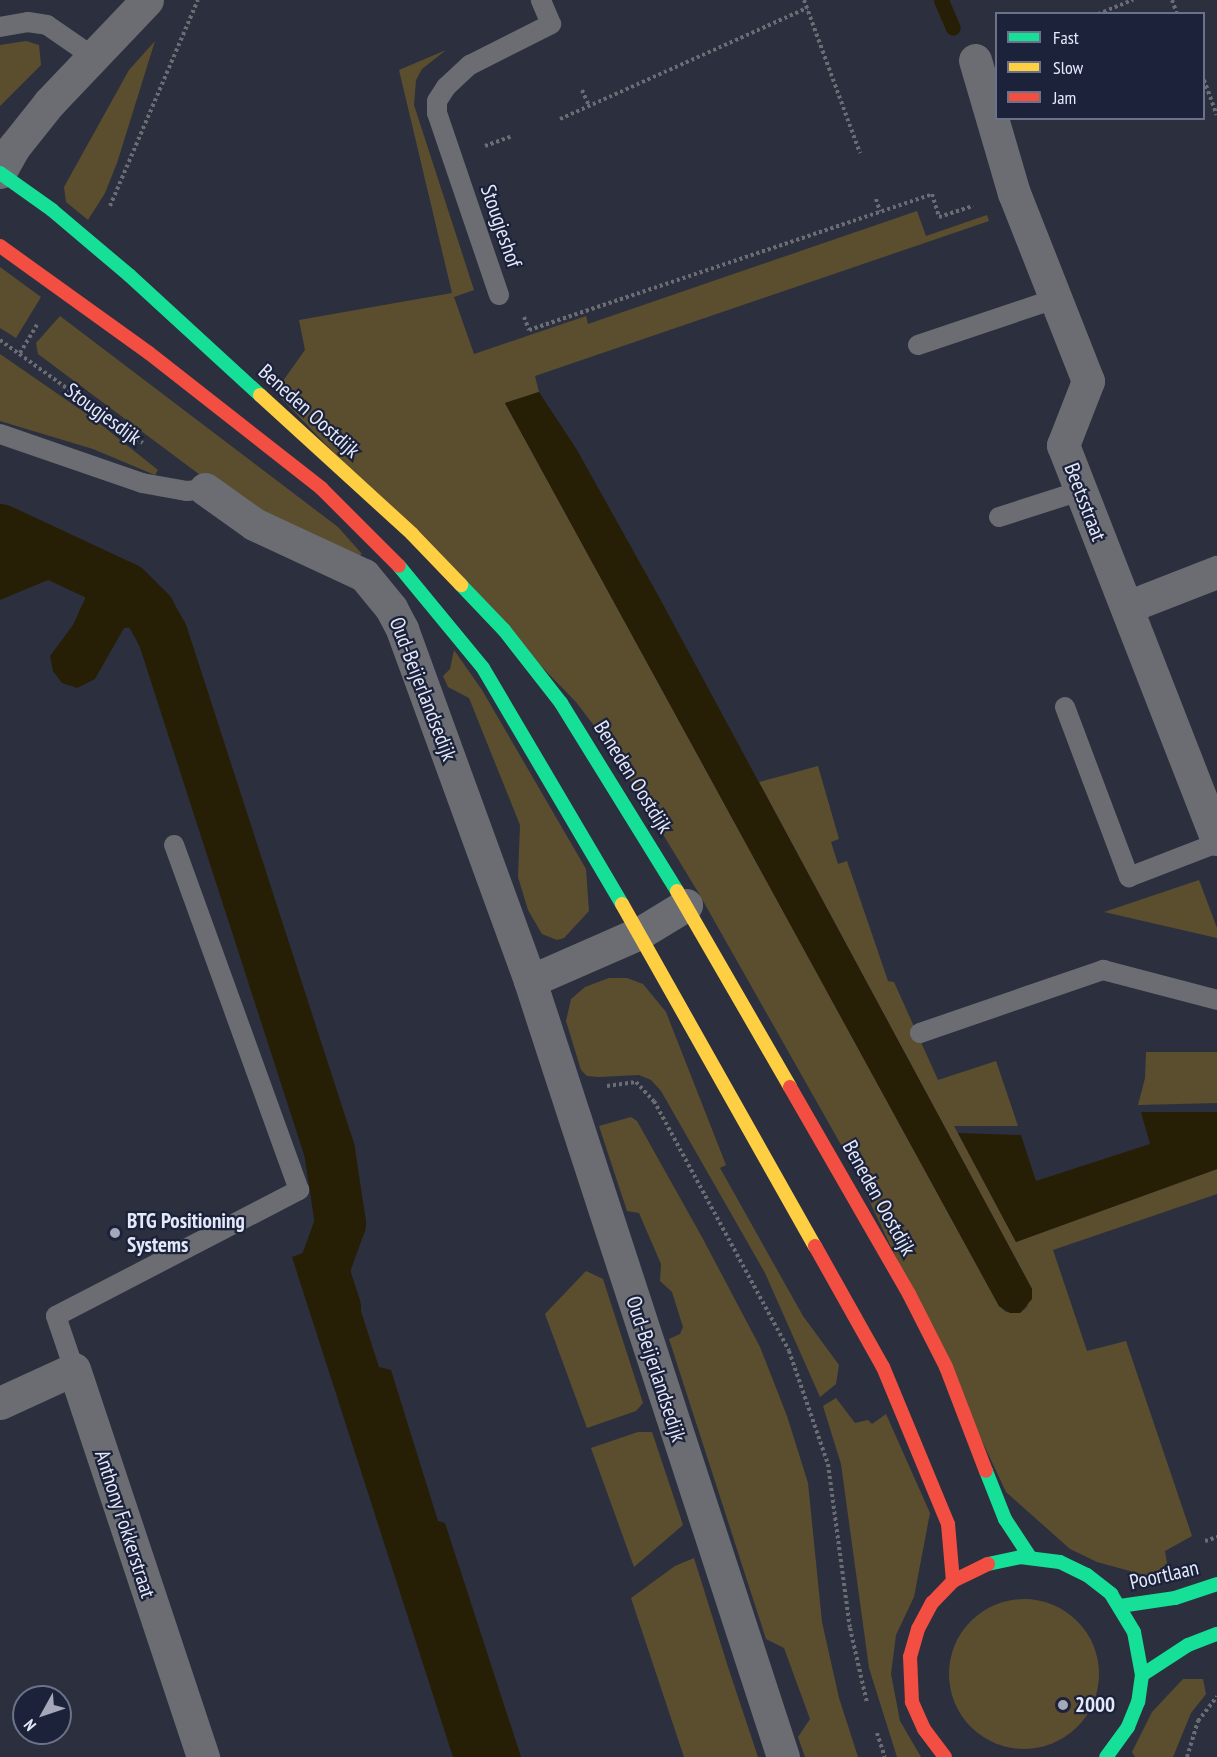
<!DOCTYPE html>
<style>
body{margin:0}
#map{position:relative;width:1217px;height:1757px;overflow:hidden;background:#2c303e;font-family:"PT Sans Narrow",sans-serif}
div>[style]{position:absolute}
.green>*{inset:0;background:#5b4e2f}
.round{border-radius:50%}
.water>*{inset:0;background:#271e06}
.stream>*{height:15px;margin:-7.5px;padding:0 7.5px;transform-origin:7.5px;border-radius:7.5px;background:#271e06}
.canal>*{height:51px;margin:-25.5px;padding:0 25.5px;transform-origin:25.5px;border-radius:25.5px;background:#271e06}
.path>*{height:4px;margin-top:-2px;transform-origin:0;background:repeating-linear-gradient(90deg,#6b6d74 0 3px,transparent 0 6px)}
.lane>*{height:20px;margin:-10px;padding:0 10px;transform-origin:10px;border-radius:10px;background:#6c6d73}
.street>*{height:33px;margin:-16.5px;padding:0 16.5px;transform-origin:16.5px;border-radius:16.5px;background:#6c6d73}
.fast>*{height:14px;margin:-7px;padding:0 7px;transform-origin:7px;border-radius:7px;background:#16e098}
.slow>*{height:14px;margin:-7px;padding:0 7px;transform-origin:7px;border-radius:7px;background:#ffcf43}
.jam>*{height:14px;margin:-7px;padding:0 7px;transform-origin:7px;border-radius:7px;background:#f24e42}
.dots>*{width:16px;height:16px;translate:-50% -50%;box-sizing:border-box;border:3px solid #1c223a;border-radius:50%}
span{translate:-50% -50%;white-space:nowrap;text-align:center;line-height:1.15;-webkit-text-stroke:4.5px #1c223a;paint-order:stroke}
.street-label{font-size:21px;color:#e4e9fa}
.poi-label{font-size:21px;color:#e4e9fa;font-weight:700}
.left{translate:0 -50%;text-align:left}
.legend{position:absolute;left:995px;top:12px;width:210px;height:108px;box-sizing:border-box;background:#1c223a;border:2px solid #6c7287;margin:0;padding:8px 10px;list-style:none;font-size:18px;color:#e4e9fa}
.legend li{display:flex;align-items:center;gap:12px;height:30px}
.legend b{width:30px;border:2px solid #6c7287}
.north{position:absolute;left:12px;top:1685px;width:60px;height:60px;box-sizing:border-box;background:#1c223a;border:2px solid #6c7287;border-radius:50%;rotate:230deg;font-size:16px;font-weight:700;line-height:24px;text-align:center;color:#e4e9fa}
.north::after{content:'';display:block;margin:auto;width:21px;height:27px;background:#a4a8b8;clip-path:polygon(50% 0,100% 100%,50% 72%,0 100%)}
</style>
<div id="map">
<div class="green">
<div style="clip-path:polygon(26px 41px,39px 45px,41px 65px,0 106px,0 45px)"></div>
<div style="clip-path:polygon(155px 41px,117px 163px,105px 193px,88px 220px,66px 202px,64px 187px,129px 70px)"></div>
<div style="clip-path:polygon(446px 50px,422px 69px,416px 80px,414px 105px,474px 290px,454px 297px,474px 354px,586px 316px,588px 324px,917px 211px,926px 236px,987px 215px,989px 221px,535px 376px,539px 392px,505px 403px,999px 1306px,1006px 1312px,1020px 1313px,1027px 1307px,1032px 1289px,759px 782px,818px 766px,839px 839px,831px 842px,838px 864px,847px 861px,888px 981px,894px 982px,938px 1080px,996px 1061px,1018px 1126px,954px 1126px,1016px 1242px,1217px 1169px,1217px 1194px,1053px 1250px,1087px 1351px,1126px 1341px,1192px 1536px,1165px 1551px,1170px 1582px,1097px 1562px,1070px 1549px,1006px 1492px,853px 1166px,698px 892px,608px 744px,576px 702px,275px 392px,305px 350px,299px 320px,452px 293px,399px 70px)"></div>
<div style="clip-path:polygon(0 267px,41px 297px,16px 338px,0 328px)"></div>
<div style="clip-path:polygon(60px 316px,338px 527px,362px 554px,356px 557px,243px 507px,38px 354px,36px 343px)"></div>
<div style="clip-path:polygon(0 354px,94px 419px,158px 470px,155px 475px,93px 449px,0 421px)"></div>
<div style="clip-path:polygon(454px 650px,482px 690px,586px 869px,589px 911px,564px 938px,557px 940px,542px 934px,528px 910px,518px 877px,520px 825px,469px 698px,448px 687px,443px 676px,450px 669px)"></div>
<div style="clip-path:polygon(1199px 880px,1217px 928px,1217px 938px,1104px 912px)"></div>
<div style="clip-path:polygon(609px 978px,627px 978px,643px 984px,666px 1012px,726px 1165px,720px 1168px,803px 1316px,839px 1365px,836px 1384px,820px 1397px,765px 1273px,661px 1091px,651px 1080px,639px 1075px,599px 1077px,587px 1076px,581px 1070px,566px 1021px,571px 999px,585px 987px)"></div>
<div style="clip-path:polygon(1146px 1052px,1217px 1052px,1217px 1103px,1138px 1105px,1145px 1078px)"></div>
<div style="clip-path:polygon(631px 1117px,637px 1121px,703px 1239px,760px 1347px,787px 1416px,808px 1483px,822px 1622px,839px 1698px,858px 1757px,805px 1757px,798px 1737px,810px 1719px,784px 1648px,766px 1639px,669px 1339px,680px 1334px,683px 1327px,672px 1292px,660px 1281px,661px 1264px,639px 1213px,627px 1211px,599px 1126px)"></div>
<div style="clip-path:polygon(586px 1271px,603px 1279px,643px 1403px,636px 1411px,587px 1428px,545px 1314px)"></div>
<div style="clip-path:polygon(836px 1398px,855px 1423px,868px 1420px,872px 1424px,886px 1414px,930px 1513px,914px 1597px,896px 1635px,891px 1674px,900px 1721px,921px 1757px,897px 1757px,869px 1668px,841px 1464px,823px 1406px)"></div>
<div style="clip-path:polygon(638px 1432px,652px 1432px,683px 1525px,634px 1567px,591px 1448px)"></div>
<div style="clip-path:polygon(694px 1558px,728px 1667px,758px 1757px,684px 1757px,631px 1598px,675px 1566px)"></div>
<div class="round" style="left:949px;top:1599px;width:150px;height:150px"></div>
<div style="clip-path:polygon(1183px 1679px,1203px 1679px,1206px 1694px,1191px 1713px,1173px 1757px,1135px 1757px,1132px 1752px,1152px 1712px)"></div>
</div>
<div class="water">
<div style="clip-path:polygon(539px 392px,577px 450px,659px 597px,1032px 1289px,1032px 1299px,1020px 1313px,1010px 1313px,999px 1306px,505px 403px)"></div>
<div style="clip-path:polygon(0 513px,138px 574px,154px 589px,166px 623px,124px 628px,95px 679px,77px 688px,62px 683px,53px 671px,50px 656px,73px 625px,88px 592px,77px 579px,60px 575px,0 600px)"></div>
<div style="clip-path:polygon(1141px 1112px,1217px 1112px,1217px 1169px,1016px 1242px,958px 1133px,1021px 1135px,1036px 1181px,1150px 1144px)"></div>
<div style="clip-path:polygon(338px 1240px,379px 1367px,391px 1370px,438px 1521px,445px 1523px,521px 1757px,453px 1757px,292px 1257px)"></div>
</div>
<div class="stream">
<div style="left:941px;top:0;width:30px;rotate:67deg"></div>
</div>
<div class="canal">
<div style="left:0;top:529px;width:139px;rotate:25.1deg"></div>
<div style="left:126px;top:588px;width:33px;rotate:45deg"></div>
<div style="left:149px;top:611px;width:26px;rotate:61deg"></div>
<div style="left:162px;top:634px;width:542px;rotate:72.07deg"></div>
<div style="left:329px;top:1150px;width:74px;rotate:81.4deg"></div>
<div style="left:340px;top:1223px;width:50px;rotate:109.9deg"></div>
<div style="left:323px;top:1270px;width:39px;rotate:72deg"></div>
</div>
<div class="path">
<div style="left:804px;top:0;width:163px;rotate:69.9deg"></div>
<div style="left:1172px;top:0;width:15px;rotate:70deg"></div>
<div style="left:1098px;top:14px;width:38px;rotate:-22deg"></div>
<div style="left:1204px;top:80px;width:37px;rotate:70deg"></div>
<div style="left:582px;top:90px;width:17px;rotate:66deg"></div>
<div style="left:560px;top:119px;width:271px;rotate:-24.2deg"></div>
<div style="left:485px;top:146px;width:29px;rotate:-20deg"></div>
<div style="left:876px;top:199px;width:13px;rotate:72deg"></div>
<div style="left:110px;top:206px;width:224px;rotate:-66.9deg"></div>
<div style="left:524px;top:317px;width:14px;rotate:69deg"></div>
<div style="left:529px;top:330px;width:425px;rotate:-18.6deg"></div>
<div style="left:932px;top:194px;width:24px;rotate:73deg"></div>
<div style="left:939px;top:217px;width:36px;rotate:-18deg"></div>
<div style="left:0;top:340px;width:176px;rotate:35.8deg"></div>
<div style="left:20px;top:353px;width:33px;rotate:-59deg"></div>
<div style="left:607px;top:1086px;width:29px;rotate:-8deg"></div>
<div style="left:636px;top:1082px;width:26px;rotate:47deg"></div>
<div style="left:654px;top:1101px;width:284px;rotate:61.6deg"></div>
<div style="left:789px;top:1351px;width:120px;rotate:71deg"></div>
<div style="left:828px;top:1464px;width:165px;rotate:82.4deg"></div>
<div style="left:850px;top:1628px;width:77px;rotate:77.2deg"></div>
<div style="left:1205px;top:1541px;width:13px;rotate:-18deg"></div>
<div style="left:877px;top:1733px;width:25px;rotate:72deg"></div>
<div style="left:1187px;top:1757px;width:38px;rotate:-73deg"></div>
<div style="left:1198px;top:1721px;width:31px;rotate:-52deg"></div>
</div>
<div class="lane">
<div style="left:0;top:27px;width:28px;rotate:-10deg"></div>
<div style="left:28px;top:22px;width:19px;rotate:9deg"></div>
<div style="left:47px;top:25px;width:55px;rotate:34.6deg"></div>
<div style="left:499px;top:295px;width:192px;rotate:-108.8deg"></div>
<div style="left:437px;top:113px;width:12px;rotate:-90deg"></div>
<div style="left:437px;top:101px;width:17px;rotate:-57deg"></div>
<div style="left:446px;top:87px;width:33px;rotate:-43deg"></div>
<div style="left:470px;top:65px;width:91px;rotate:-26.8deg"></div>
<div style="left:551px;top:24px;width:26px;rotate:-113deg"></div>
<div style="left:918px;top:345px;width:145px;rotate:-18.6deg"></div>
<div style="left:0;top:434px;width:150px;rotate:19deg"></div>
<div style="left:142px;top:483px;width:46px;rotate:10.1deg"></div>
<div style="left:187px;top:491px;width:18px;rotate:-6deg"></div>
<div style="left:999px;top:517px;width:85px;rotate:-17.8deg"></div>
<div style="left:1065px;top:707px;width:182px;rotate:69.4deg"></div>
<div style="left:1129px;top:877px;width:94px;rotate:-21.1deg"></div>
<div style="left:920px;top:1033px;width:194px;rotate:-19deg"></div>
<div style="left:1103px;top:970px;width:118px;rotate:14.7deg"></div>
<div style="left:74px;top:1369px;width:56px;rotate:-108.8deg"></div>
<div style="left:56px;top:1316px;width:274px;rotate:-27.4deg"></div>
<div style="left:299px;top:1190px;width:367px;rotate:-109.9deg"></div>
</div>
<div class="street">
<div style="left:975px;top:60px;width:139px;rotate:73.7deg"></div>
<div style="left:1014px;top:193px;width:202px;rotate:68.5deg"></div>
<div style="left:1088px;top:381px;width:69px;rotate:111.3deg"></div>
<div style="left:1063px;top:445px;width:423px;rotate:68.7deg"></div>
<div style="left:0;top:172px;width:29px;rotate:-61deg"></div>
<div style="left:14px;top:147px;width:56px;rotate:-51.5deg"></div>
<div style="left:49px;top:103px;width:142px;rotate:-46.4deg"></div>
<div style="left:205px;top:489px;width:60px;rotate:35.5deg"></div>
<div style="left:254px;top:524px;width:121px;rotate:24.9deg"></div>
<div style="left:364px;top:575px;width:43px;rotate:50.7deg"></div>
<div style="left:391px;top:608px;width:24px;rotate:62deg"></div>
<div style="left:402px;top:629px;width:375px;rotate:70deg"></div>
<div style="left:530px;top:981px;width:816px;rotate:71.94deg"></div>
<div style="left:1127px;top:607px;width:97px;rotate:-21.3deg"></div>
<div style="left:530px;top:981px;width:120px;rotate:-23.6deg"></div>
<div style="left:640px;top:933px;width:54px;rotate:-31.3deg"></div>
<div style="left:0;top:1403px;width:81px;rotate:-24.7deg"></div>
<div style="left:74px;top:1369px;width:409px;rotate:71.6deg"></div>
</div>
<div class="fast">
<div style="left:0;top:173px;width:64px;rotate:35.4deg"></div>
<div style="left:52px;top:210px;width:101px;rotate:40.2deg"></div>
<div style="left:129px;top:275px;width:178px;rotate:42.5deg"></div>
<div style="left:399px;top:566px;width:132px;rotate:50.5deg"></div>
<div style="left:483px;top:668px;width:274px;rotate:59.5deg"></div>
<div style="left:461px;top:585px;width:62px;rotate:46.3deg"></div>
<div style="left:504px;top:630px;width:93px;rotate:52deg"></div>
<div style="left:561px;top:703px;width:221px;rotate:58.3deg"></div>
<div style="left:986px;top:1471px;width:52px;rotate:68.4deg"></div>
<div style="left:1005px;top:1519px;width:45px;rotate:56.7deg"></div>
<div style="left:988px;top:1564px;width:33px;rotate:-12deg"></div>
<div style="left:1020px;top:1557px;width:40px;rotate:7.1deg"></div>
<div style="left:1060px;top:1562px;width:30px;rotate:26deg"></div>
<div style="left:1087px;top:1575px;width:31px;rotate:38deg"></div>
<div style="left:1111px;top:1594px;width:44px;rotate:58.8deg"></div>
<div style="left:1134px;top:1632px;width:44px;rotate:79.5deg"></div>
<div style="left:1142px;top:1675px;width:27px;rotate:98deg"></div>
<div style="left:1138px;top:1702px;width:27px;rotate:112deg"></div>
<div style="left:1128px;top:1727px;width:37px;rotate:126deg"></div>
<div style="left:1120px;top:1606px;width:56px;rotate:-8.3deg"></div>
<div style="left:1175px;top:1598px;width:44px;rotate:-18.4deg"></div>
<div style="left:1142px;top:1675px;width:55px;rotate:-33.1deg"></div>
<div style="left:1188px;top:1645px;width:31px;rotate:-21deg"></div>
</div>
<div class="slow">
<div style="left:260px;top:395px;width:206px;rotate:42.4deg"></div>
<div style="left:412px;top:534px;width:71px;rotate:46.1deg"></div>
<div style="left:677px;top:891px;width:226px;rotate:60deg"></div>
<div style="left:622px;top:904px;width:393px;rotate:60.6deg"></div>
</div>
<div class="jam">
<div style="left:0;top:246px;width:183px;rotate:35.7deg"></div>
<div style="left:149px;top:353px;width:219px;rotate:38.1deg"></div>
<div style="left:321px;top:488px;width:110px;rotate:45deg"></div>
<div style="left:790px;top:1087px;width:239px;rotate:60.1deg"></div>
<div style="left:909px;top:1294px;width:82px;rotate:63.1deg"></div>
<div style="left:946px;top:1367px;width:111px;rotate:69deg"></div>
<div style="left:815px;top:1246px;width:139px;rotate:60.7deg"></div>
<div style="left:883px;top:1367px;width:170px;rotate:67.5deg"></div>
<div style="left:948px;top:1524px;width:57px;rotate:85deg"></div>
<div style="left:945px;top:1757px;width:35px;rotate:-127deg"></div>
<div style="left:924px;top:1729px;width:30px;rotate:-114deg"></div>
<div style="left:912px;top:1702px;width:45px;rotate:-92.5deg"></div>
<div style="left:910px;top:1657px;width:29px;rotate:-74deg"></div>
<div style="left:918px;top:1629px;width:30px;rotate:-62deg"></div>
<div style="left:932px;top:1603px;width:30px;rotate:-46deg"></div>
<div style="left:953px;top:1581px;width:39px;rotate:-26deg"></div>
</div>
<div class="dots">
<div style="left:115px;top:1233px;background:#a4a8b8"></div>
<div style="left:1063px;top:1705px;background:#a4a8b8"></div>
</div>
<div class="street-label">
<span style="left:501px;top:226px;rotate:71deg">Stougjeshof</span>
<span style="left:309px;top:411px;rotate:42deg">Beneden Oostdijk</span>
<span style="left:103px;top:414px;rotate:36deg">Stougjesdijk</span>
<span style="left:1085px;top:502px;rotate:69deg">Beetsstraat</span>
<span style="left:423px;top:689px;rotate:69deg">Oud-Beijerlandsedijk</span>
<span style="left:633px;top:777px;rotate:58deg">Beneden Oostdijk</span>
<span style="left:879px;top:1198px;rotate:61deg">Beneden Oostdijk</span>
<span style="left:656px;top:1369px;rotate:72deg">Oud-Beijerlandsedijk</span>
<span style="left:125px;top:1524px;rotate:72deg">Anthony Fokkerstraat</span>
<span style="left:1164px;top:1575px;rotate:-13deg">Poortlaan</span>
</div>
<div class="poi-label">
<span class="left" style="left:127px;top:1233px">BTG Positioning<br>Systems</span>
<span class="left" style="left:1075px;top:1705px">2000</span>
</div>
<ul class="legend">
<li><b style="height:8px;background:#16e098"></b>Fast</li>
<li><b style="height:8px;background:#ffcf43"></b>Slow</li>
<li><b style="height:8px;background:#f24e42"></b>Jam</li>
</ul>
<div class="north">N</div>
</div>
